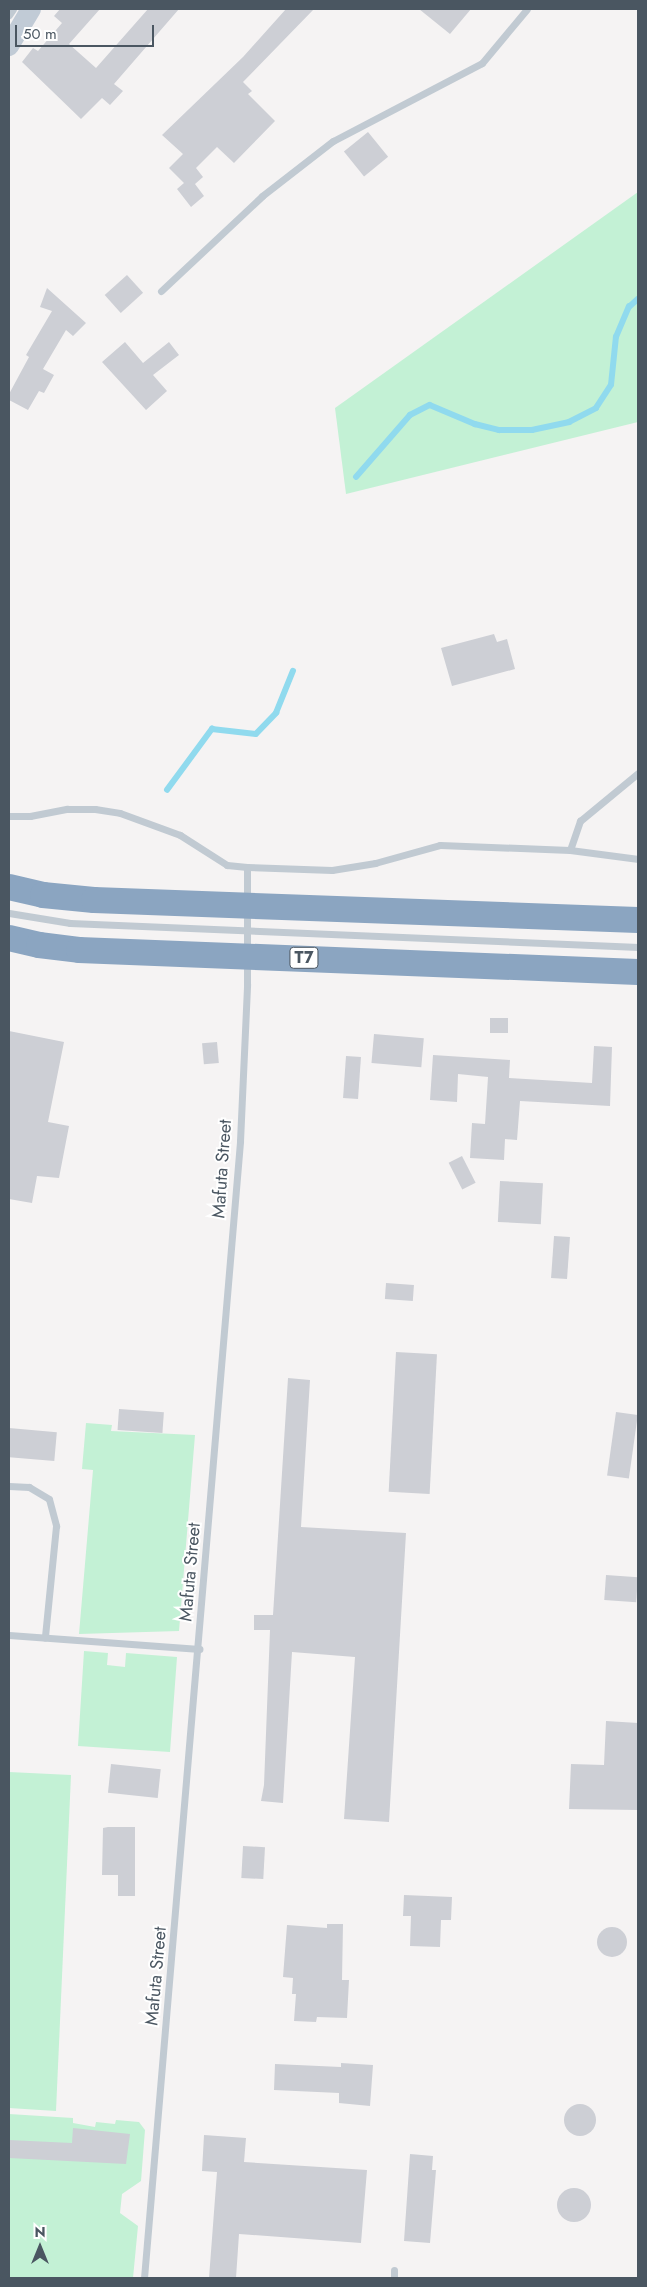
<!DOCTYPE html>
<style>
body{margin:0}
#map{position:relative;width:647px;height:2287px;overflow:hidden;background:#f5f3f3;font-family:Jost,sans-serif}
div>[style]{position:absolute}
.green>*{inset:0;background:#c3f1d5}
.stream>*{height:5.5px;margin:-2.75px;padding:0 2.75px;transform-origin:2.75px;border-radius:2.75px;background:#90daee}
.building>*{inset:0;background:#cdcfd5;transform-origin:0 0}
.round{border-radius:50%}
.lane>*{height:7px;margin:-3.5px;padding:0 3.5px;transform-origin:3.5px;border-radius:3.5px;background:#c1cad2}
.secondary>*{height:20px;margin:-10px;padding:0 10px;transform-origin:10px;border-radius:10px;background:#c1cbd6}
.highway>*{height:26px;margin:-13px;padding:0 13px;transform-origin:13px;border-radius:13px;background:#8ba5c1}
span{translate:-50% -50%;white-space:nowrap;text-align:center;line-height:1.15;-webkit-text-stroke:4px #fff;paint-order:stroke}
.shield-label span{padding:1px 4px;background:#fff;border:1px solid;border-radius:4px;-webkit-text-stroke-width:0}
.shield-label{font-size:16px;color:#4a5661;font-weight:700}
.street-label{font-size:18px;color:#4a5661}
.frame{position:absolute;inset:0;border:10px solid #4a5661;pointer-events:none}
.north{position:absolute;left:15px;top:2222px;width:50px;height:50px;-webkit-text-stroke:4px #fff;paint-order:stroke;rotate:0deg;font-size:14px;font-weight:700;line-height:20px;text-align:center;color:#4a5661}
.north::after{content:'';display:block;margin:auto;width:18px;height:22px;background:#4a5661;clip-path:polygon(50% 0,100% 100%,50% 72%,0 100%)}
.scale{position:absolute;left:15px;top:25px;width:139px;height:22px;box-sizing:border-box;border:2px solid #4a5661;border-top:0;padding-left:6px;font-size:15px;line-height:18px;white-space:nowrap;color:#4a5661;-webkit-text-stroke:4px #fff;paint-order:stroke}
</style>
<div id="map">
<div class="green">
<div style="clip-path:polygon(638px 192px,638px 422px,346px 494px,335px 408px)"></div>
<div style="clip-path:polygon(86px 1423px,112px 1425px,111px 1431px,195px 1435px,179px 1631px,79px 1634px,93px 1470px,82px 1469px)"></div>
<div style="clip-path:polygon(84px 1651px,108px 1653px,107px 1665px,125px 1667px,126px 1653px,177px 1657px,170px 1752px,78px 1746px)"></div>
<div style="clip-path:polygon(9px 1772px,71px 1775px,56px 2111px,9px 2108px)"></div>
<div style="clip-path:polygon(9px 2114px,73px 2118px,73px 2123px,95px 2127px,96px 2122px,115px 2124px,116px 2120px,139px 2122px,145px 2130px,141px 2181px,122px 2194px,120px 2213px,138px 2226px,133px 2278px,9px 2278px)"></div>
</div>
<div class="stream">
<div style="left:356px;top:477px;width:82px;rotate:-48.9deg"></div>
<div style="left:410px;top:415px;width:22px;rotate:-27deg"></div>
<div style="left:430px;top:405px;width:49px;rotate:22.9deg"></div>
<div style="left:475px;top:424px;width:25px;rotate:14deg"></div>
<div style="left:499px;top:430px;width:33px"></div>
<div style="left:532px;top:430px;width:38px;rotate:-12deg"></div>
<div style="left:569px;top:422px;width:30px;rotate:-27deg"></div>
<div style="left:596px;top:408px;width:27px;rotate:-57deg"></div>
<div style="left:611px;top:385px;width:48px;rotate:-84.1deg"></div>
<div style="left:616px;top:337px;width:33px;rotate:-67deg"></div>
<div style="left:629px;top:307px;width:12px;rotate:-42deg"></div>
<div style="left:167px;top:790px;width:76px;rotate:-53.6deg"></div>
<div style="left:212px;top:729px;width:44px;rotate:6.5deg"></div>
<div style="left:256px;top:734px;width:29px;rotate:-46deg"></div>
<div style="left:276px;top:713px;width:45px;rotate:-68deg"></div>
</div>
<div class="building">
<div style="clip-path:polygon(60px 9px,100px 9px,69px 44px,96px 68px,148px 9px,179px 9px,114px 84px,123px 91px,110px 105px,102px 98px,81px 119px,22px 62px,33px 48px,38px 51px,62px 23px,54px 16px)"></div>
<div style="clip-path:polygon(286px 9px,314px 9px,243px 82px,252px 91px,248px 94px,275px 121px,234px 163px,217px 147px,196px 168px,203px 177px,195px 184px,204px 196px,191px 207px,177px 189px,184px 183px,169px 168px,183px 154px,162px 135px,243px 57px)"></div>
<div style="clip-path:polygon(419px 9px,471px 9px,450px 34px)"></div>
<div style="left:368px;top:132px;width:32px;height:31px;rotate:51deg"></div>
<div style="left:127px;top:275px;width:24px;height:30px;rotate:48deg"></div>
<div style="clip-path:polygon(47px 288px,86px 323px,73px 336px,66px 330px,43px 369px,54px 375px,44px 393px,39px 391px,28px 410px,9px 400px,9px 394px,29px 357px,26px 355px,52px 311px,40px 307px)"></div>
<div style="clip-path:polygon(125px 342px,143px 363px,169px 342px,179px 355px,153px 375px,167px 391px,146px 410px,102px 362px)"></div>
<div style="clip-path:polygon(494px 634px,497px 642px,507px 639px,515px 669px,452px 686px,441px 648px)"></div>
<div style="left:490px;top:1018px;width:18px;height:15px"></div>
<div style="clip-path:polygon(9px 1031px,64px 1042px,48px 1122px,69px 1126px,59px 1178px,37px 1176px,32px 1203px,9px 1199px)"></div>
<div style="left:374px;top:1034px;width:50px;height:29px;rotate:5deg"></div>
<div style="left:217px;top:1042px;width:21px;height:15px;rotate:85deg"></div>
<div style="clip-path:polygon(594px 1046px,612px 1047px,610px 1106px,520px 1101px,517px 1140px,505px 1139px,504px 1160px,470px 1158px,472px 1123px,485px 1124px,488px 1077px,458px 1074px,457px 1102px,430px 1100px,433px 1055px,510px 1060px,509px 1078px,592px 1083px)"></div>
<div style="left:346px;top:1056px;width:15px;height:42px;rotate:4deg"></div>
<div style="left:462px;top:1156px;width:30px;height:15px;rotate:63deg"></div>
<div style="left:500px;top:1181px;width:43px;height:41px;rotate:3deg"></div>
<div style="left:554px;top:1236px;width:16px;height:42px;rotate:4deg"></div>
<div style="left:386px;top:1283px;width:28px;height:16px;rotate:4deg"></div>
<div style="left:396px;top:1352px;width:41px;height:140px;rotate:3deg"></div>
<div style="clip-path:polygon(288px 1378px,310px 1380px,301px 1527px,406px 1533px,389px 1822px,344px 1819px,355px 1657px,292px 1652px,283px 1803px,261px 1801px,264px 1785px,270px 1630px,254px 1630px,254px 1615px,273px 1615px)"></div>
<div style="left:119px;top:1409px;width:45px;height:21px;rotate:4deg"></div>
<div style="left:616px;top:1412px;width:22px;height:64px;rotate:8deg"></div>
<div style="left:9px;top:1428px;width:48px;height:29px;rotate:5deg"></div>
<div style="left:606px;top:1575px;width:32px;height:25px;rotate:4deg"></div>
<div style="clip-path:polygon(606px 1721px,638px 1723px,638px 1810px,569px 1809px,571px 1764px,604px 1765px)"></div>
<div style="left:111px;top:1764px;width:50px;height:29px;rotate:6deg"></div>
<div style="clip-path:polygon(108px 1827px,135px 1827px,135px 1896px,118px 1896px,118px 1875px,102px 1875px,103px 1828px)"></div>
<div style="left:243px;top:1846px;width:22px;height:32px;rotate:3deg"></div>
<div style="clip-path:polygon(404px 1895px,452px 1897px,451px 1920px,441px 1920px,440px 1947px,410px 1946px,411px 1916px,403px 1916px)"></div>
<div style="clip-path:polygon(327px 1924px,343px 1924px,342px 1980px,349px 1980px,347px 2018px,317px 2017px,316px 2022px,294px 2021px,296px 1994px,292px 1994px,293px 1978px,283px 1977px,287px 1925px,327px 1928px)"></div>
<div class="round" style="left:597px;top:1927px;width:30px;height:30px"></div>
<div style="clip-path:polygon(341px 2063px,373px 2065px,370px 2106px,339px 2103px,339px 2093px,274px 2090px,275px 2064px,341px 2067px)"></div>
<div class="round" style="left:564px;top:2104px;width:32px;height:32px"></div>
<div style="clip-path:polygon(73px 2128px,130px 2134px,126px 2164px,9px 2158px,9px 2140px,72px 2143px)"></div>
<div style="clip-path:polygon(204px 2135px,246px 2138px,244px 2162px,367px 2170px,361px 2243px,239px 2234px,236px 2278px,209px 2278px,217px 2172px,202px 2171px)"></div>
<div style="clip-path:polygon(410px 2154px,433px 2156px,432px 2170px,436px 2170px,430px 2243px,404px 2241px)"></div>
<div class="round" style="left:557px;top:2188px;width:34px;height:34px"></div>
</div>
<div class="lane">
<div style="left:9px;top:15px;width:7px;rotate:-56deg"></div>
<div style="left:161px;top:291px;width:139px;rotate:-43.2deg"></div>
<div style="left:262px;top:196px;width:90px;rotate:-37.8deg"></div>
<div style="left:333px;top:141px;width:168px;rotate:-27.6deg"></div>
<div style="left:482px;top:63px;width:70px;rotate:-50.2deg"></div>
<div style="left:9px;top:816px;width:21px"></div>
<div style="left:30px;top:816px;width:38px;rotate:-11deg"></div>
<div style="left:67px;top:809px;width:28px"></div>
<div style="left:95px;top:809px;width:25px;rotate:9deg"></div>
<div style="left:120px;top:813px;width:64px;rotate:20.1deg"></div>
<div style="left:180px;top:835px;width:56px;rotate:32.6deg"></div>
<div style="left:227px;top:865px;width:20px;rotate:6deg"></div>
<div style="left:247px;top:867px;width:85px;rotate:2deg"></div>
<div style="left:332px;top:870px;width:44px;rotate:-9.2deg"></div>
<div style="left:375px;top:863px;width:67px;rotate:-15.5deg"></div>
<div style="left:440px;top:845px;width:130px;rotate:2.2deg"></div>
<div style="left:570px;top:850px;width:69px;rotate:7.5deg"></div>
<div style="left:570px;top:850px;width:31px;rotate:-71deg"></div>
<div style="left:580px;top:821px;width:75px;rotate:-39.6deg"></div>
<div style="left:9px;top:913px;width:62px;rotate:9.3deg"></div>
<div style="left:70px;top:923px;width:569px;rotate:2.42deg"></div>
<div style="left:9px;top:1486px;width:20px;rotate:3deg"></div>
<div style="left:29px;top:1487px;width:23px;rotate:31deg"></div>
<div style="left:49px;top:1499px;width:28px;rotate:75deg"></div>
<div style="left:56px;top:1526px;width:112px;rotate:95.7deg"></div>
<div style="left:9px;top:1635px;width:191px;rotate:4.2deg"></div>
<div style="left:144px;top:2278px;width:1141px;rotate:-85.17deg"></div>
<div style="left:240px;top:1141px;width:157px;rotate:-87.4deg"></div>
<div style="left:247px;top:984px;width:117px;rotate:-90deg"></div>
<div style="left:394px;top:2278px;width:8px;rotate:-90deg"></div>
</div>
<div class="secondary">
<div style="left:9px;top:46px;width:43px;rotate:-59.3deg"></div>
</div>
<div class="highway">
<div style="left:9px;top:887px;width:35px;rotate:13deg"></div>
<div style="left:43px;top:895px;width:51px;rotate:5.6deg"></div>
<div style="left:94px;top:900px;width:544px;rotate:2.11deg"></div>
<div style="left:9px;top:938px;width:31px;rotate:13deg"></div>
<div style="left:39px;top:945px;width:40px;rotate:7.1deg"></div>
<div style="left:79px;top:950px;width:559px;rotate:2.25deg"></div>
</div>
<div class="shield-label">
<span style="left:304px;top:958px">T7</span>
</div>
<div class="street-label">
<span style="left:222px;top:1169px;rotate:-86deg">Mafuta Street</span>
<span style="left:190px;top:1572px;rotate:-85deg">Mafuta Street</span>
<span style="left:156px;top:1976px;rotate:-85deg">Mafuta Street</span>
</div>
<div class="frame"></div>
<div class="north">N</div>
<div class="scale">50 m</div>
</div>
